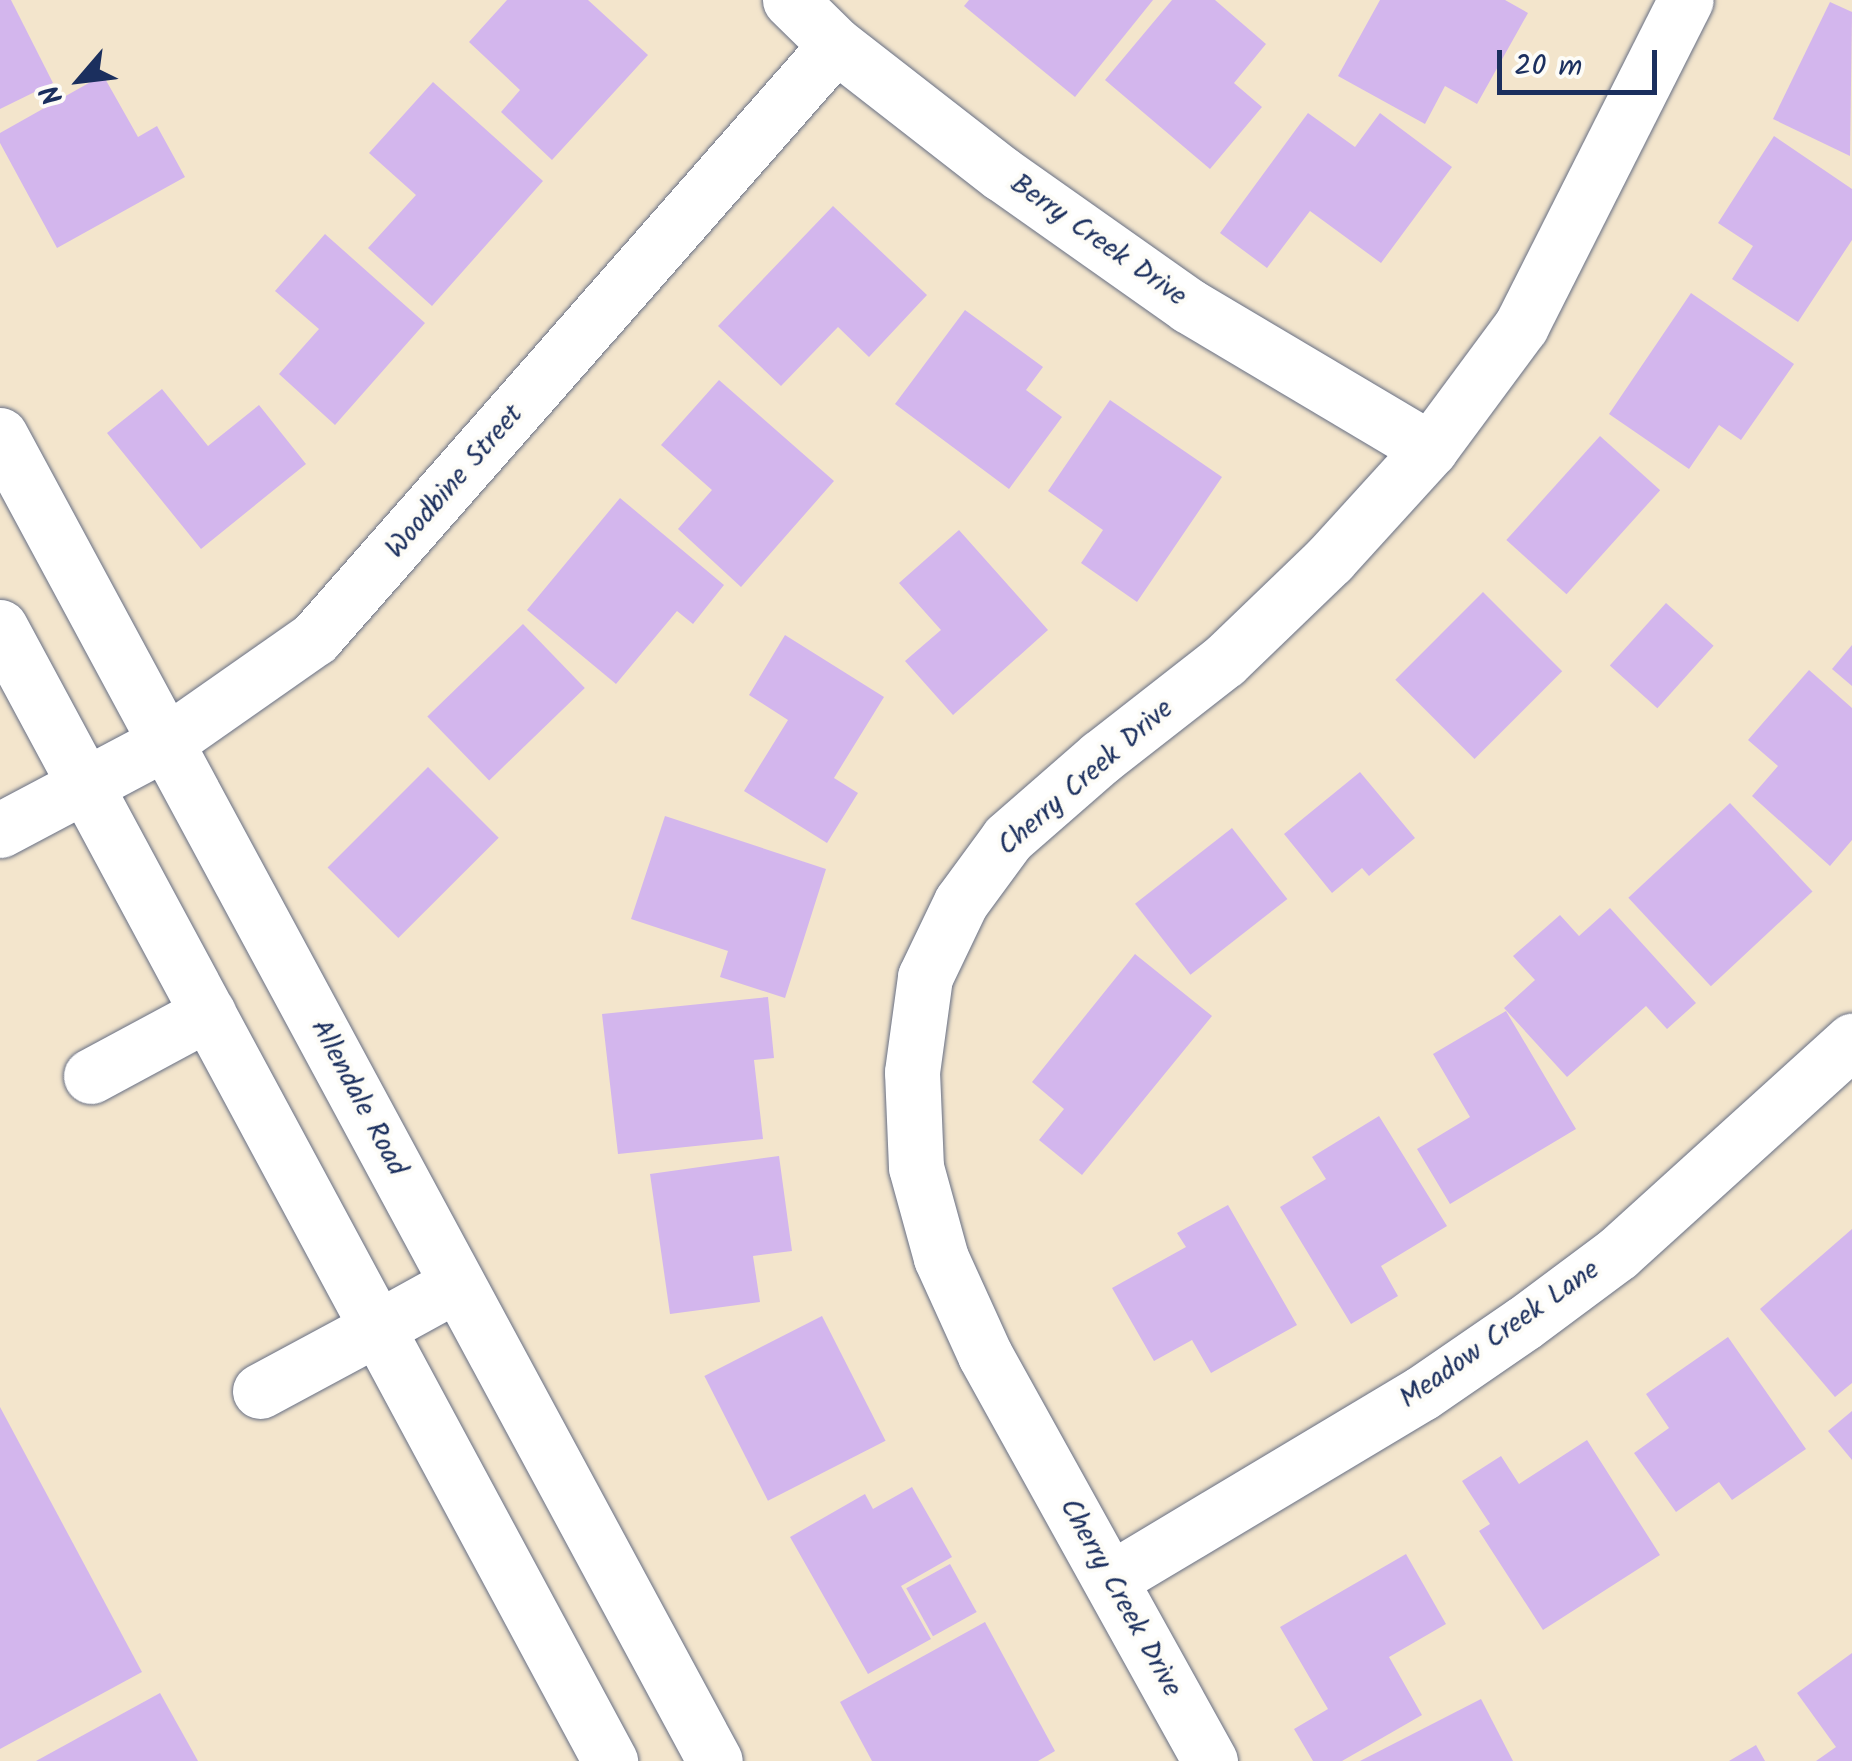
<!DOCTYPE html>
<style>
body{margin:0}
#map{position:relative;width:1852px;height:1761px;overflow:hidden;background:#f3e5cc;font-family:Kalam,sans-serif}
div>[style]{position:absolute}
.building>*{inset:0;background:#d3b6ed;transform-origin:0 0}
.roads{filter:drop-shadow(0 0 2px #676f84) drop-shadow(0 0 2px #676f84)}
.minor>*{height:55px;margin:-27.5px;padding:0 27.5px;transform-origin:27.5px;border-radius:27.5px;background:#fff}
.major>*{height:55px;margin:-27.5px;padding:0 27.5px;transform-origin:27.5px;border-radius:27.5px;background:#fff}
span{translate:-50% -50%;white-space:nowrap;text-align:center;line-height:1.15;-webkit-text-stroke:8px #fdfcf7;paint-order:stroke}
.street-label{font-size:28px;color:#1b2f5e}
.north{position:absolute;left:30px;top:30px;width:100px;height:100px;-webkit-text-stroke:8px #fdfcf7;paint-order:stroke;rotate:242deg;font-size:28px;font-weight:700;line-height:40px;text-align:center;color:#1b2f5e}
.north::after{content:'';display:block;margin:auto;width:35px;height:45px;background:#1b2f5e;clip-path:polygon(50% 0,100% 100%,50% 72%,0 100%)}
.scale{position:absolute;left:1497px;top:50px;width:160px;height:45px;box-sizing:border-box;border:5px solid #1b2f5e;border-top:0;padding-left:12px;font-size:30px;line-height:35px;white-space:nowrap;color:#1b2f5e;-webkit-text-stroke:8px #fdfcf7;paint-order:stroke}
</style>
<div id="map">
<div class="building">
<div style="clip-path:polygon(0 0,11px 0,53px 83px,0 109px)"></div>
<div style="clip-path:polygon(507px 0,588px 0,648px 55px,552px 160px,501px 112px,520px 90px,469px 42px)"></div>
<div style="clip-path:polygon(969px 0,1153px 0,1075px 97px,964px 6px)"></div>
<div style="clip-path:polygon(1172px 0,1215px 0,1266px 44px,1234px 83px,1262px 107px,1210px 169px,1105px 80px)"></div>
<div style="clip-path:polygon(1380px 0,1505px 0,1528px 13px,1477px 104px,1445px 86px,1425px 124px,1338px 76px)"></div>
<div style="clip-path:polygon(1830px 2px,1852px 12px,1850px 156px,1773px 119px)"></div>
<div style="clip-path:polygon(103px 75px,138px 137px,157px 126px,185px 177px,57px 248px,0 143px,0 133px)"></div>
<div style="clip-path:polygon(433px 82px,543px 181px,432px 306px,368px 248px,416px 195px,369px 153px)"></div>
<div style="clip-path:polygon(1308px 113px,1355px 147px,1380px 113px,1452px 167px,1381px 263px,1310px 211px,1267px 268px,1220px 233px)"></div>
<div style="clip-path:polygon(1774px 136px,1852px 189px,1852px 240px,1798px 322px,1732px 279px,1753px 246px,1718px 223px)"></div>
<div style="clip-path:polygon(833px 206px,927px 295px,869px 357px,838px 327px,781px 386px,718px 326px)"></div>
<div style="clip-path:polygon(325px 234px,425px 323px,335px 425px,279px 374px,319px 329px,275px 291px)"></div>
<div style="clip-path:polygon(1691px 293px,1794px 364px,1741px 440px,1719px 425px,1689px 469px,1609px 414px)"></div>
<div style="clip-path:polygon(965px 310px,1043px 367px,1026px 390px,1062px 417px,1009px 489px,895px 404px)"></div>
<div style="clip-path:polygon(719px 380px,834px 481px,741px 587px,678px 529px,712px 490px,661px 445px)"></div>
<div style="clip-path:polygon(162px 389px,208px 446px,259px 405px,306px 464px,201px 549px,107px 433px)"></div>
<div style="clip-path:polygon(1110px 400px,1222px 477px,1137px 602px,1081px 563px,1103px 530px,1048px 491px)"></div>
<div style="left:1600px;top:436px;width:81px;height:140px;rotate:42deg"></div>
<div style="clip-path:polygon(620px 498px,724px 585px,693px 624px,677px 611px,616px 684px,527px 610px)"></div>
<div style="clip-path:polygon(959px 530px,1048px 630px,953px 715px,905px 661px,941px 630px,899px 583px)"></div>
<div style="left:1483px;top:592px;width:112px;height:124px;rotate:45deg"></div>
<div style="left:1666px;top:603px;width:64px;height:84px;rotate:42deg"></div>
<div style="left:523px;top:624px;width:89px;height:133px;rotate:46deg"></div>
<div style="clip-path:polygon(785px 635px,884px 697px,834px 778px,858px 793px,827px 843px,744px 791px,788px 720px,749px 695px)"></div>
<div style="clip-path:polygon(1852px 645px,1852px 686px,1832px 669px)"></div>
<div style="clip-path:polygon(1809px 670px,1852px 708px,1852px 840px,1830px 866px,1752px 796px,1778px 766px,1748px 740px)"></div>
<div style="left:428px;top:767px;width:100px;height:142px;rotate:45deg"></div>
<div style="clip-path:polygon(1360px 772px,1415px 838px,1369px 876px,1362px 868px,1332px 893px,1284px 834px)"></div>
<div style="left:1730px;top:803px;width:121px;height:139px;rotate:47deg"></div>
<div style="clip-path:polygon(665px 816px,826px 869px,785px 998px,720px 977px,728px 951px,631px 919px)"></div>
<div style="left:1232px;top:828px;width:90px;height:123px;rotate:52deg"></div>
<div style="clip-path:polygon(1610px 908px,1696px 1003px,1667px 1029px,1646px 1006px,1567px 1077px,1504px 1008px,1535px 980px,1513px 956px,1560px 915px,1579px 936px)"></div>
<div style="clip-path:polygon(1135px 954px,1212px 1016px,1082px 1175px,1039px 1140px,1064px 1109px,1032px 1082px)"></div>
<div style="clip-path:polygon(768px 997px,774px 1058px,754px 1060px,763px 1139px,618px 1154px,602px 1014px)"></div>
<div style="clip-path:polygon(1506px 1011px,1576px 1129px,1450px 1204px,1417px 1149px,1470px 1117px,1433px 1054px)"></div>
<div style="clip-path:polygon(1379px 1116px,1447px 1226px,1381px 1266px,1398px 1296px,1351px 1324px,1280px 1207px,1326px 1179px,1312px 1157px)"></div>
<div style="clip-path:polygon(779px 1156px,792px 1251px,753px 1256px,760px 1302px,670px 1314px,650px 1174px)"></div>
<div style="clip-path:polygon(1228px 1205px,1297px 1325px,1211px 1373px,1192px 1340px,1154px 1361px,1112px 1288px,1186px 1247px,1177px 1233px)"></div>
<div style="clip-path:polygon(1852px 1229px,1852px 1383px,1835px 1397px,1760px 1309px)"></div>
<div style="left:822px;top:1316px;width:140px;height:132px;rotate:63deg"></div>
<div style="clip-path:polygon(1728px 1337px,1806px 1449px,1732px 1500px,1719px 1482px,1676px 1512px,1634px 1453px,1669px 1428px,1646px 1394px)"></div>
<div style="clip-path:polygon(0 1407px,142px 1672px,0 1749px)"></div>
<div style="clip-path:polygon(1852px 1411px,1852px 1460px,1828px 1431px)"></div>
<div style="clip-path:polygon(1587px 1440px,1660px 1555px,1543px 1630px,1479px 1531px,1490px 1524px,1462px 1481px,1501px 1456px,1519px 1484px)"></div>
<div style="clip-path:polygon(912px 1487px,952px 1557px,901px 1586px,931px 1639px,868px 1674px,790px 1537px,865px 1494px,873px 1509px)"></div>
<div style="clip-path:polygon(1406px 1554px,1446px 1624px,1389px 1657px,1422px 1715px,1342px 1761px,1313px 1761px,1294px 1729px,1328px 1709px,1280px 1627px)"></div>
<div style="left:950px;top:1564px;width:55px;height:50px;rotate:61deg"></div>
<div style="clip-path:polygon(985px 1622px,1055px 1751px,1038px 1761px,872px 1761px,840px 1702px)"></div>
<div style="clip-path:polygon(1852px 1653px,1852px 1761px,1816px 1761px,1836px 1747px,1797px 1693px)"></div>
<div style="clip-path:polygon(160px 1693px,198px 1761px,36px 1761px)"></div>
<div style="clip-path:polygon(1481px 1699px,1513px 1761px,1360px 1761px)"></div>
<div style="clip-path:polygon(1756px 1745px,1765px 1761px,1729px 1761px)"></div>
</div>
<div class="roads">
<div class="minor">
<div style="left:790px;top:0;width:64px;rotate:44.4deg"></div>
<div style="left:836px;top:45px;width:210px;rotate:37.9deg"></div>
<div style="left:1002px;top:174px;width:229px;rotate:35.2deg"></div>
<div style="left:1189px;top:306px;width:280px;rotate:30.7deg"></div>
<div style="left:0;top:830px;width:190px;rotate:-27.9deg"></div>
<div style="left:168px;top:741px;width:179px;rotate:-35deg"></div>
<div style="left:315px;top:638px;width:789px;rotate:-48.7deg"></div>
<div style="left:91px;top:1076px;width:133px;rotate:-28.3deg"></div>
<div style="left:260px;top:1391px;width:133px;rotate:-28.3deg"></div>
<div style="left:1111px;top:1579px;width:362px;rotate:-30.9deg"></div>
<div style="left:1422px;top:1393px;width:124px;rotate:-34.5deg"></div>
<div style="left:1524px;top:1323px;width:117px;rotate:-36.7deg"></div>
<div style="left:1618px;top:1253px;width:316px;rotate:-42.2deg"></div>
<div style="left:1210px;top:1761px;width:464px;rotate:-119deg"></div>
<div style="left:985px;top:1355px;width:107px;rotate:-114.4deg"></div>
<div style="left:941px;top:1258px;width:94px;rotate:-105.4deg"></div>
<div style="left:916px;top:1167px;width:95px;rotate:-92.4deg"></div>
<div style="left:912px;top:1072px;width:96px;rotate:-82.2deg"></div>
<div style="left:925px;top:977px;width:83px;rotate:-64.4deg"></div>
<div style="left:961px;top:902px;width:79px;rotate:-53.7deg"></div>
<div style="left:1008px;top:838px;width:123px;rotate:-41.1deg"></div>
<div style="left:1101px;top:757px;width:156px;rotate:-38deg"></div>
<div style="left:1224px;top:661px;width:147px;rotate:-43.9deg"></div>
<div style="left:1330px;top:559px;width:149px;rotate:-47.7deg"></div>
<div style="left:1430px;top:449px;width:153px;rotate:-53.5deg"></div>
<div style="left:1521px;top:326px;width:365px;rotate:-63.2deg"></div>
</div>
<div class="major">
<div style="left:0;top:435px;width:1506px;rotate:61.67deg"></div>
<div style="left:0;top:627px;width:1288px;rotate:61.72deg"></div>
<div style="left:377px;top:1328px;width:91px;rotate:-28.8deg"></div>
</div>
</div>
<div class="street-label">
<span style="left:1098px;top:241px;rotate:35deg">Berry Creek Drive</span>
<span style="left:455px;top:482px;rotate:-49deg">Woodbine Street</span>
<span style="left:1086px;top:778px;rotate:-41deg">Cherry Creek Drive</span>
<span style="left:358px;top:1098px;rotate:62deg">Allendale Road</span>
<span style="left:1500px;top:1335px;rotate:-35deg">Meadow Creek Lane</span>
<span style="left:1120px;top:1598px;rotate:61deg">Cherry Creek Drive</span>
</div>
<div class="north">N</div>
<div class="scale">20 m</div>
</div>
